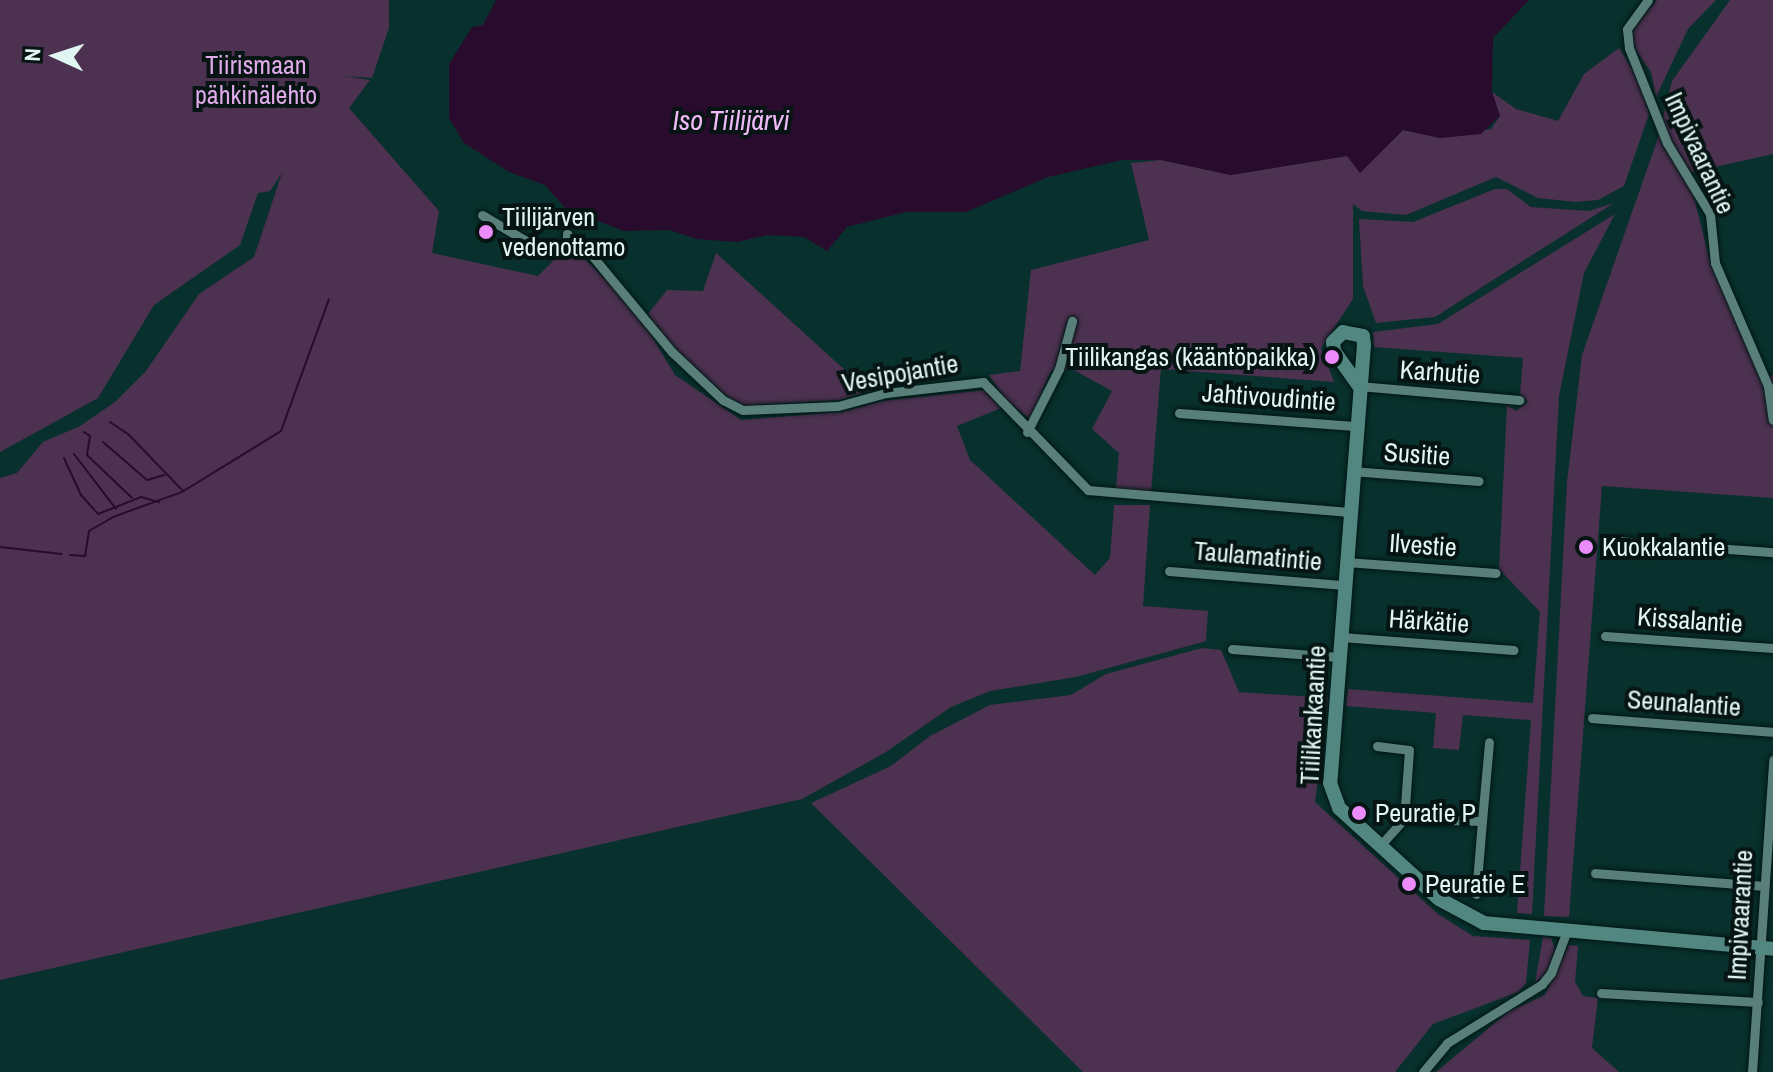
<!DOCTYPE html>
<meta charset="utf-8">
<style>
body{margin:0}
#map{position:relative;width:1773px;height:1072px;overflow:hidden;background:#08302c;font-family:"Archivo Narrow",sans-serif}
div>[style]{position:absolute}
.green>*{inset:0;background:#4d3151}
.water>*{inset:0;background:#290b2d}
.stream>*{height:2px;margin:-1px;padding:0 1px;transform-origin:1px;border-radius:1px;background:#290b2d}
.roads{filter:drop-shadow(0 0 2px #001714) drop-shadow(0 0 2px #001714)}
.street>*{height:9px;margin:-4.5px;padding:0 4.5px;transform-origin:4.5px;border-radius:4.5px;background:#597f7a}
.secondary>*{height:14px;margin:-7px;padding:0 7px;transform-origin:7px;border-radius:7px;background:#528781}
.dots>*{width:22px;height:22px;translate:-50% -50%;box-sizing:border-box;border:4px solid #061513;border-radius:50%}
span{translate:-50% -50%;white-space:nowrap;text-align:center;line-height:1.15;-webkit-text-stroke:8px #061513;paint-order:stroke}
.park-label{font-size:26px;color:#e0aae8}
.street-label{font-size:26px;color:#e1f6f2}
.poi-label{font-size:26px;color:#e1f6f2}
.left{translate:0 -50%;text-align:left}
.right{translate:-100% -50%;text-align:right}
.water-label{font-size:28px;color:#f0baf8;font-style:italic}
.north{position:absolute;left:16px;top:16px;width:80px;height:80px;-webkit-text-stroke:6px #061513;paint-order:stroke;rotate:273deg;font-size:22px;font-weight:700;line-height:32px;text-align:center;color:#e1f6f2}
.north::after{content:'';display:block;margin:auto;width:28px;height:36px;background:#e1f6f2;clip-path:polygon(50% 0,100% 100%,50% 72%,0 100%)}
</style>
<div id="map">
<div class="green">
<div style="clip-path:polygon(0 0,389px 0,389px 28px,372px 78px,344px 76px,370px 80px,349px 108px,439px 211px,432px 253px,538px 276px,557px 257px,582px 256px,636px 310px,675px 375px,741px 420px,842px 412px,883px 401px,986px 390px,1001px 408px,957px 426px,970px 460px,1095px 575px,1110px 558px,1114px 505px,1150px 505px,1143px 606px,1208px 611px,1206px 641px,1076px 677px,990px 691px,951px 707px,886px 752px,802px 799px,0 980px,0 478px,17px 473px,43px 442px,80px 426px,115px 402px,146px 371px,199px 294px,254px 257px,282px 173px,270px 191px,258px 193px,240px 245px,154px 305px,98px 398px,0 452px)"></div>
<div style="clip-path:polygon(1657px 0,1716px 0,1688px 29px,1656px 97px,1651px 72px,1627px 37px)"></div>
<div style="clip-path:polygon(1730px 0,1773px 0,1773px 154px,1688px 173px,1710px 262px,1762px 380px,1773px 375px,1773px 498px,1602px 486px,1569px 917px,1544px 916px,1567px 482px,1582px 355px,1657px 141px,1672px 81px)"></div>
<div style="clip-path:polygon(1619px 48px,1641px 83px,1649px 114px,1624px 186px,1598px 200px,1576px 202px,1538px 198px,1496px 177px,1406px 215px,1362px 211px,1353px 204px,1353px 299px,1321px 348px,1334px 382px,1161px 369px,1151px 492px,1116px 489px,1119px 453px,1092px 429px,1112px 391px,1072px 369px,1051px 371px,1030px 419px,1007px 401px,989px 375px,1020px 371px,1031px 270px,1149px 240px,1131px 163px,1161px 160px,1231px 175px,1347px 156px,1360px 172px,1403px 130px,1440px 138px,1491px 129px,1500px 116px,1492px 92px,1516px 109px,1558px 121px,1584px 74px)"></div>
<div style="clip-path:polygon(1495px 189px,1507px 189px,1531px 207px,1589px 211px,1614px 203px,1435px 317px,1376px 323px,1363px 286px,1359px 219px,1413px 222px)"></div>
<div style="clip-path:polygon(1615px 214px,1584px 273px,1559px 396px,1532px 914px,1517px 913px,1531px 720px,1463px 715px,1459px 750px,1433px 748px,1436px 713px,1346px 706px,1348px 689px,1533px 703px,1540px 612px,1499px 569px,1507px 405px,1516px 411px,1528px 402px,1520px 394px,1523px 358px,1374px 347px,1373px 332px,1438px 324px)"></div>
<div style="clip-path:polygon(716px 253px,868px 391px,840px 400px,738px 406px,674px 349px,648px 314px,667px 290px,703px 291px)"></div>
<div style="clip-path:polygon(1202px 648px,1221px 650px,1239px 692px,1328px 698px,1315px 802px,1438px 914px,1473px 936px,1530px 940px,1526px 983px,1518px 992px,1433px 1024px,1395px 1072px,1083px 1072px,811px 803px,891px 766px,930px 736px,990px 705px,1071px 695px,1106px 674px)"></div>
<div style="clip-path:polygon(1543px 937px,1551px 938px,1555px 949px,1548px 973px,1535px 983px)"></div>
<div style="clip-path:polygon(1569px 945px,1578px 946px,1575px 982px,1583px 996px,1598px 998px,1592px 1048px,1619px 1072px,1436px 1072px,1508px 1012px,1545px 995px)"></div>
</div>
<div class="water">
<div style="clip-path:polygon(496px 0,1529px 0,1493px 38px,1492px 92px,1500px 116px,1481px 134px,1440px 138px,1403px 130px,1360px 173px,1347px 156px,1231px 175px,1161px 160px,1122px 160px,1048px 177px,966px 212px,906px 212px,847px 227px,827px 251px,804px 237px,767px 235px,737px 242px,697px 239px,669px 230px,624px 231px,565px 208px,545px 185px,509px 172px,464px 143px,449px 118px,449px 64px,472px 27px,483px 25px)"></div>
</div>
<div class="stream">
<div style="left:110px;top:422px;width:23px;rotate:34deg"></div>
<div style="left:129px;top:435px;width:78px;rotate:46deg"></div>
<div style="left:84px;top:432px;width:7px;rotate:34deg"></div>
<div style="left:90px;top:436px;width:19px;rotate:99deg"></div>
<div style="left:87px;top:455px;width:62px;rotate:43.7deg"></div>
<div style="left:103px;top:442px;width:58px;rotate:40.8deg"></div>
<div style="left:147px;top:480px;width:18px;rotate:-16deg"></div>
<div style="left:74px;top:454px;width:69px;rotate:52.6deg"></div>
<div style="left:64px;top:458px;width:41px;rotate:65.3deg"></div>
<div style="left:81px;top:495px;width:25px;rotate:48deg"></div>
<div style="left:98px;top:514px;width:46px;rotate:-21.6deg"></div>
<div style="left:141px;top:497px;width:19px;rotate:16deg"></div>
<div style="left:0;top:547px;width:62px;rotate:6.4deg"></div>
<div style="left:70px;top:555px;width:15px;rotate:4deg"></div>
<div style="left:85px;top:556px;width:25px;rotate:-81deg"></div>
<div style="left:89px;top:531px;width:28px;rotate:-30deg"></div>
<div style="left:113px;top:517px;width:73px;rotate:-19.9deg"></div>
<div style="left:182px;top:492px;width:116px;rotate:-31.6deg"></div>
<div style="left:281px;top:431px;width:140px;rotate:-70deg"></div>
</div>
<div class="roads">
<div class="street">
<div style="left:1648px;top:0;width:36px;rotate:126deg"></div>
<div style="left:1627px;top:29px;width:19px;rotate:84deg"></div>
<div style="left:1629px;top:48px;width:102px;rotate:68.2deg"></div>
<div style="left:1667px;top:143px;width:83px;rotate:58.8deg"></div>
<div style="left:1710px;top:214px;width:49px;rotate:84.2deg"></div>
<div style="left:1715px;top:263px;width:134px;rotate:66.7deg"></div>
<div style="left:1768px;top:386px;width:34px;rotate:82deg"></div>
<div style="left:482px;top:215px;width:61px;rotate:30.3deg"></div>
<div style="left:535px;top:246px;width:54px;rotate:6.3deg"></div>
<div style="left:589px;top:252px;width:130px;rotate:50.3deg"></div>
<div style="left:672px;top:352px;width:70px;rotate:43.3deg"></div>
<div style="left:723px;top:400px;width:22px;rotate:27deg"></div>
<div style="left:743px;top:410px;width:95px;rotate:-2.4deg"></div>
<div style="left:838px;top:406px;width:50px;rotate:-15.2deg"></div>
<div style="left:886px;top:393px;width:98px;rotate:-6.5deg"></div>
<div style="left:983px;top:382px;width:151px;rotate:45.8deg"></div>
<div style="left:1088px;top:490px;width:262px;rotate:4.8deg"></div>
<div style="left:567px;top:247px;width:13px;rotate:-90deg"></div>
<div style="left:567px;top:234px;width:17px;rotate:54deg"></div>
<div style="left:1359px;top:386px;width:161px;rotate:5deg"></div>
<div style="left:1179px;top:413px;width:176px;rotate:4.2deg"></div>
<div style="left:1027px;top:432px;width:71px;rotate:-63.1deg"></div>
<div style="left:1059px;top:369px;width:50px;rotate:-74.8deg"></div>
<div style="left:1352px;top:471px;width:127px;rotate:4.5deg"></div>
<div style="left:1618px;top:541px;width:155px;rotate:4.1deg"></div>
<div style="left:1346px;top:562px;width:150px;rotate:4.2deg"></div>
<div style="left:1169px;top:571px;width:176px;rotate:4.6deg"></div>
<div style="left:1605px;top:636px;width:168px;rotate:4.1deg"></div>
<div style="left:1341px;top:637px;width:173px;rotate:4.3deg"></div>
<div style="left:1232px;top:649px;width:107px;rotate:4.3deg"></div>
<div style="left:1592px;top:718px;width:182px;rotate:4.4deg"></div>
<div style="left:1377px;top:746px;width:32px;rotate:7deg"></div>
<div style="left:1409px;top:750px;width:69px;rotate:94.1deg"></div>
<div style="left:1404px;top:819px;width:36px;rotate:132deg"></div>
<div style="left:1404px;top:819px;width:78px;rotate:1.5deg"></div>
<div style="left:1482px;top:821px;width:79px;rotate:-84.9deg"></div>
<div style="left:1595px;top:873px;width:169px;rotate:4.4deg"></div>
<div style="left:1476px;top:894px;width:73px;rotate:-85.3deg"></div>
<div style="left:1601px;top:993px;width:157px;rotate:3.3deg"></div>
<div style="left:1423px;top:1072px;width:38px;rotate:-50deg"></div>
<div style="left:1447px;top:1043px;width:112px;rotate:-31.8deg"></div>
<div style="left:1542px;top:984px;width:14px;rotate:-51deg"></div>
<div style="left:1551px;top:973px;width:43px;rotate:-69.4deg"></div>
<div style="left:1752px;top:1072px;width:313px;rotate:-86.1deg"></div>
</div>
<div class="secondary">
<div style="left:1359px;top:386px;width:43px;rotate:-125.5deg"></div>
<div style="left:1334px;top:351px;width:9px;rotate:-96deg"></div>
<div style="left:1333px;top:342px;width:14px;rotate:-45deg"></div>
<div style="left:1343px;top:332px;width:20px;rotate:11deg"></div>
<div style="left:1363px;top:336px;width:9px;rotate:84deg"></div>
<div style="left:1364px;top:345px;width:439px;rotate:94.4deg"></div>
<div style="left:1330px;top:783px;width:27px;rotate:70deg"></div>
<div style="left:1339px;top:808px;width:135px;rotate:42.3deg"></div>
<div style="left:1439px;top:899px;width:51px;rotate:28.1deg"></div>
<div style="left:1484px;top:923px;width:290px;rotate:5.1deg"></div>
</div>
</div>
<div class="dots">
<div style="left:486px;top:232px;background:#ec8cfb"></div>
<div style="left:1332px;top:357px;background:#ec8cfb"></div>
<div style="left:1586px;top:547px;background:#ec8cfb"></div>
<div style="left:1359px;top:813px;background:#ec8cfb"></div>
<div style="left:1409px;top:884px;background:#ec8cfb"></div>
</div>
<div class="park-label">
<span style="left:256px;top:80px">Tiirismaan<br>pähkinälehto</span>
</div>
<div class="street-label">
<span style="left:1700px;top:153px;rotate:65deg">Impivaarantie</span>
<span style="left:1440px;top:372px;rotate:4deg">Karhutie</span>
<span style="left:900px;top:373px;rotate:-10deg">Vesipojantie</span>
<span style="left:1269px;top:397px;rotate:4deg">Jahtivoudintie</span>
<span style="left:1417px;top:454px;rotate:4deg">Susitie</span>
<span style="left:1423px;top:545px;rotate:4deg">Ilvestie</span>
<span style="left:1258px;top:556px;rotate:5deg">Taulamatintie</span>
<span style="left:1690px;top:620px;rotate:4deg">Kissalantie</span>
<span style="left:1429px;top:621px;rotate:4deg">Härkätie</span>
<span style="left:1684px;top:703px;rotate:4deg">Seunalantie</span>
<span style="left:1313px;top:715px;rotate:-87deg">Tiilikankaantie</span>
<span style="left:1740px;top:915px;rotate:-87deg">Impivaarantie</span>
</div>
<div class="poi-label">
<span class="left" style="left:502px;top:232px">Tiilijärven<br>vedenottamo</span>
<span class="right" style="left:1316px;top:357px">Tiilikangas (kääntöpaikka)</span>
<span class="left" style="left:1602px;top:547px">Kuokkalantie</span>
<span class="left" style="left:1375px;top:813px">Peuratie P</span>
<span class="left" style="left:1425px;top:884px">Peuratie E</span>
</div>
<div class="water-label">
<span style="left:731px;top:120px">Iso Tiilijärvi</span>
</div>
<div class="north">N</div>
</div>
